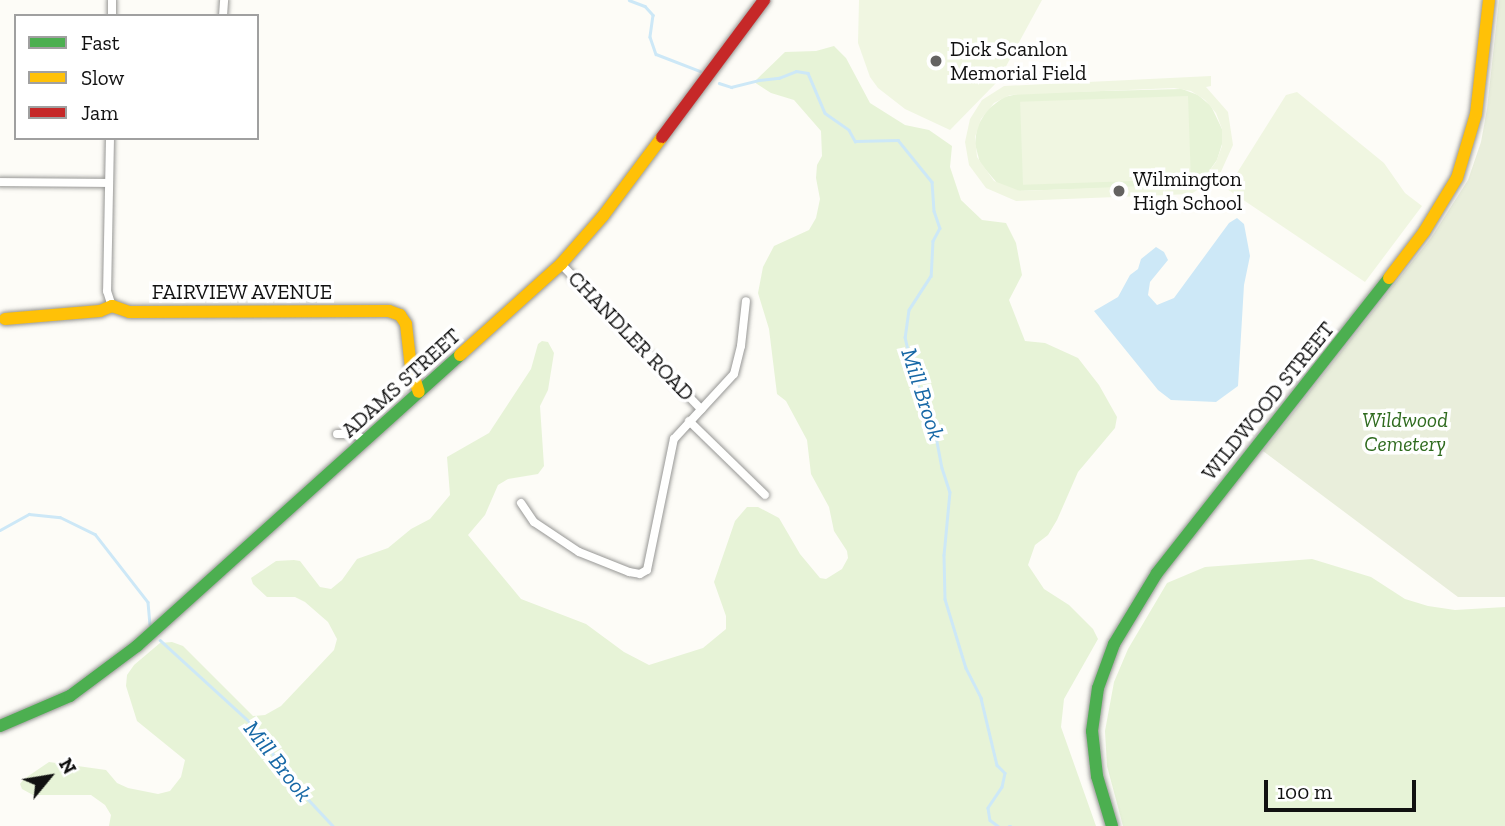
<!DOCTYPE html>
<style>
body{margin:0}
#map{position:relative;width:1505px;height:826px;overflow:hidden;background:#fdfcf7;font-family:"Zilla Slab",serif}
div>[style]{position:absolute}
.green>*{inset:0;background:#e7f3d7}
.cemetery>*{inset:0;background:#e9eedb}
.pitch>*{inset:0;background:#f0f6e1;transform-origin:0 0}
.water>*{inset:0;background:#cde8f7}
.stream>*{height:2.5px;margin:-1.25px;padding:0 1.25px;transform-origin:1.25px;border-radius:1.25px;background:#cde8f7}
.roads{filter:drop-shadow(0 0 2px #979795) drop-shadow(0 0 2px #979795)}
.street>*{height:8px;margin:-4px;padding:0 4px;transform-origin:4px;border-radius:4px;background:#fffffe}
.fast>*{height:12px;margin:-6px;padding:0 6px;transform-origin:6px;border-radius:6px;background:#4caf50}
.slow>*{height:12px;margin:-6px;padding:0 6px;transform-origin:6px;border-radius:6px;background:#ffc107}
.jam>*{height:12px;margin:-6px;padding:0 6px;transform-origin:6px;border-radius:6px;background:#c62828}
.dots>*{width:19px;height:19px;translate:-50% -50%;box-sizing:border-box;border:4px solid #fff;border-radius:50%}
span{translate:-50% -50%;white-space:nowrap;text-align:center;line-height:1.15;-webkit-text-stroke:7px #fff;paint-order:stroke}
.poi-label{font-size:21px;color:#111}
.left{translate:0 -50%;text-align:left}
.street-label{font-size:21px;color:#111}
.park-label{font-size:21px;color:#2f6b1f;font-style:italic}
.water-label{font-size:23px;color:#1768a6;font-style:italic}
.legend{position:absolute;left:14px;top:14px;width:245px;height:126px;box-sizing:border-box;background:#fff;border:2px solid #a0a0a0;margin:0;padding:9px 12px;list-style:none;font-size:21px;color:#111}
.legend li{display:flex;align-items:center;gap:14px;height:35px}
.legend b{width:35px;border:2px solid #a0a0a0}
.north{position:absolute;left:14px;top:742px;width:70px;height:70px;-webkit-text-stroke:5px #fff;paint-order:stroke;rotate:60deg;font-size:19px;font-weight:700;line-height:28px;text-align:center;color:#111}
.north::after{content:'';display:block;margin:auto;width:24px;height:32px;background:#111;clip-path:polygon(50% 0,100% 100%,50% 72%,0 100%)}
.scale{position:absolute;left:1264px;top:780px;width:152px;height:32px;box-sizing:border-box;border:4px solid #111;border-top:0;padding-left:9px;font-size:21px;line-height:24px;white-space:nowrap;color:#111;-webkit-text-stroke:5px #fff;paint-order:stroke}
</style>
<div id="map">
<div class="green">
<div style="clip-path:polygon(834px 46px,846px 58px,870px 103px,905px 125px,929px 130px,952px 146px,950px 167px,961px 200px,982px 220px,1006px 223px,1016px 243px,1022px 275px,1009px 300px,1025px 341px,1045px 343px,1078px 358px,1099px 385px,1117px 417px,1115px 428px,1078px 472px,1057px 520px,1048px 535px,1035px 545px,1028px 565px,1044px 589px,1069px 605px,1093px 629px,1098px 639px,1064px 699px,1061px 727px,1096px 826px,109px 826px,111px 815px,105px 805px,91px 795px,33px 795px,22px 789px,20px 784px,24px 779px,49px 762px,106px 770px,117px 783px,128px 788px,158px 794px,170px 791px,181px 777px,185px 760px,137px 721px,126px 686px,127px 675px,134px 665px,160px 643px,172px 642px,183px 646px,253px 716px,265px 715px,281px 706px,334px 650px,337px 639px,328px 622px,305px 602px,295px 597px,267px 597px,253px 584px,251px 578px,276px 561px,294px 560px,300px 561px,320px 587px,331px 589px,342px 580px,357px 559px,388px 548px,411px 529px,430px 519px,450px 495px,447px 457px,489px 433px,531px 369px,538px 344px,542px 341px,548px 342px,554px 353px,548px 390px,540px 406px,544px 466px,538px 474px,508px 479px,498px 485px,485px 515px,468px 535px,521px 599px,586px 624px,624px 652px,649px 665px,703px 648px,726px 629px,726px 616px,714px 582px,735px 521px,747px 507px,758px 507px,779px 518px,800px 554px,820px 578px,826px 579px,842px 569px,848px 558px,847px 551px,834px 531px,829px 507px,811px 474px,807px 440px,786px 401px,777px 394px,769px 329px,758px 293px,763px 267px,774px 246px,809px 230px,816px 218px,820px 199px,816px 178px,817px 165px,822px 156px,821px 131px,794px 100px,771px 93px,754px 82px,785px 52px,816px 51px)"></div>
<div style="clip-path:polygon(1182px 89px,1198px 95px,1211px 106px,1222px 129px,1222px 144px,1217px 160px,1207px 174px,1192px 183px,1175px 186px,1015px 191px,998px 184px,980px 163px,975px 144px,977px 127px,987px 110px,1004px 97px,1022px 93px)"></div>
<div style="clip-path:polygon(1312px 559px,1371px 577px,1405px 599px,1428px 606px,1455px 610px,1505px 607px,1505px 826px,1123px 826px,1107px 766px,1105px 731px,1114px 682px,1128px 649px,1167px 583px,1205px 567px)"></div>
</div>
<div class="cemetery">
<div style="clip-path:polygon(1499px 0,1505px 0,1505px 597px,1458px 597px,1263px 451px,1431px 238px,1468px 180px,1481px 142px,1487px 109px)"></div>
</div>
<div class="pitch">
<div style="clip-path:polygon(859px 0,1042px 0,998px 81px,950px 130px,905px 109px,878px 88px,870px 77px,858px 43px)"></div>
<div style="clip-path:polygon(evenodd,1211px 76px,1211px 86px,1206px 87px,1228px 112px,1233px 145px,1219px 176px,1191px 194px,1016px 201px,986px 188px,969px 165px,965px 142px,970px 119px,982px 100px,1004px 86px,1211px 76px,1174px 88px,1191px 91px,1205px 100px,1216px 113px,1222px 129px,1222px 146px,1216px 162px,1207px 174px,1190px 184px,1020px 191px,994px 181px,977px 157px,975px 137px,981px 119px,994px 103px,1010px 95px,1174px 88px)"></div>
<div style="clip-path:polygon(1297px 92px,1384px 163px,1405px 193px,1422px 206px,1365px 282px,1227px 189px,1286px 95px)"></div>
<div style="left:1188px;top:96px;width:83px;height:168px;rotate:88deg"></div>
</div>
<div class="water">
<div style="clip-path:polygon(1237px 218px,1244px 224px,1250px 256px,1244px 285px,1238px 386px,1216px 402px,1171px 400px,1158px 390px,1094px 311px,1118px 297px,1130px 275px,1138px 269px,1141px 259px,1156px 247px,1164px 252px,1168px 260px,1150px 282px,1148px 295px,1157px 305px,1174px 298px,1229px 223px)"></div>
</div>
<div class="stream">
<div style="left:629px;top:0;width:17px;rotate:21deg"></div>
<div style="left:645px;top:6px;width:12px;rotate:48deg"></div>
<div style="left:653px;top:15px;width:22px;rotate:98deg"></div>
<div style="left:650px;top:37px;width:18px;rotate:71deg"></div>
<div style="left:656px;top:54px;width:47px;rotate:21.1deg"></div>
<div style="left:719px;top:83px;width:13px;rotate:18deg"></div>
<div style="left:731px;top:87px;width:29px;rotate:-14deg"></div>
<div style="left:759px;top:80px;width:20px;rotate:-6deg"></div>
<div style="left:779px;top:78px;width:18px;rotate:-22deg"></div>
<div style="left:796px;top:71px;width:12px;rotate:9deg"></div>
<div style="left:808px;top:73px;width:43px;rotate:67deg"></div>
<div style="left:825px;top:113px;width:29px;rotate:35deg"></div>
<div style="left:849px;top:130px;width:13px;rotate:61deg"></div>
<div style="left:855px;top:141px;width:43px;rotate:-1.3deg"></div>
<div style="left:898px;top:140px;width:54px;rotate:51deg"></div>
<div style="left:932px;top:182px;width:29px;rotate:86deg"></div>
<div style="left:934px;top:211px;width:18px;rotate:71deg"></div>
<div style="left:940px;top:228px;width:15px;rotate:118deg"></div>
<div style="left:933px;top:241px;width:35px;rotate:93deg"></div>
<div style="left:931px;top:276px;width:40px;rotate:122.9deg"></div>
<div style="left:909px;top:310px;width:27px;rotate:98deg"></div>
<div style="left:905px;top:337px;width:43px;rotate:76.6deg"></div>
<div style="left:915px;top:379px;width:35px;rotate:63deg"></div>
<div style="left:931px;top:410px;width:59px;rotate:79.3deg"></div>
<div style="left:942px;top:468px;width:25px;rotate:72deg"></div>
<div style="left:950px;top:492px;width:63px;rotate:95.4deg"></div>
<div style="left:944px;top:555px;width:44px;rotate:88.7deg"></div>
<div style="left:945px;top:599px;width:72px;rotate:73.1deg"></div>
<div style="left:966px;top:668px;width:34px;rotate:63deg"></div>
<div style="left:981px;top:698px;width:69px;rotate:76.6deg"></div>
<div style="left:997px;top:765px;width:11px;rotate:45deg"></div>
<div style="left:1005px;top:773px;width:14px;rotate:102deg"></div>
<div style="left:1002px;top:787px;width:25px;rotate:124deg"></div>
<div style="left:988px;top:808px;width:12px;rotate:81deg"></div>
<div style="left:990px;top:820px;width:10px;rotate:37deg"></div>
<div style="left:0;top:530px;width:33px;rotate:-29deg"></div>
<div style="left:29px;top:514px;width:31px;rotate:6deg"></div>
<div style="left:60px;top:517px;width:39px;rotate:26deg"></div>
<div style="left:95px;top:534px;width:86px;rotate:52.1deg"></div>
<div style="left:148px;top:602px;width:22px;rotate:85deg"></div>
<div style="left:160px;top:640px;width:142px;rotate:42.4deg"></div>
<div style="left:265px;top:736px;width:35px;rotate:66deg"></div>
<div style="left:279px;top:768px;width:79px;rotate:47deg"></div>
<div style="left:1009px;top:826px;width:2px"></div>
</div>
<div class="roads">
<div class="street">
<div style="left:112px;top:16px;width:16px;rotate:-90deg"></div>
<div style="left:223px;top:16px;width:16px;rotate:-86deg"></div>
<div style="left:110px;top:138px;width:153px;rotate:91.1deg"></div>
<div style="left:107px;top:291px;width:16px;rotate:72deg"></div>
<div style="left:0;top:182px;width:109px;rotate:0.5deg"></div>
<div style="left:561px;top:264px;width:202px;rotate:46deg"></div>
<div style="left:689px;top:421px;width:106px;rotate:44.2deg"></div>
<div style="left:337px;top:434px;width:17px"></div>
<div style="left:354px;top:434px;width:13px;rotate:27deg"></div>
<div style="left:521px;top:503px;width:23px;rotate:56deg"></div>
<div style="left:534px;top:522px;width:54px;rotate:33.7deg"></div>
<div style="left:579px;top:552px;width:54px;rotate:21.8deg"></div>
<div style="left:629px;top:572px;width:11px;rotate:10deg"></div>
<div style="left:640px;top:574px;width:8px;rotate:-30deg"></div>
<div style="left:647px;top:570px;width:134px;rotate:-78.4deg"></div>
<div style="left:674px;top:439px;width:88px;rotate:-47.3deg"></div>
<div style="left:734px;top:374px;width:29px;rotate:-76deg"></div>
<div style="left:741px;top:346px;width:45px;rotate:-83.7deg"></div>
</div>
<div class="fast">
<div style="left:0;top:726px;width:76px;rotate:-23.2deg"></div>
<div style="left:70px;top:696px;width:84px;rotate:-36.7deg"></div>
<div style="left:137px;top:646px;width:435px;rotate:-42deg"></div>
<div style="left:1112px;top:826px;width:52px;rotate:-106.7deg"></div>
<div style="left:1097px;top:776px;width:45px;rotate:-96.3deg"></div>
<div style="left:1092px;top:731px;width:43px;rotate:-82.1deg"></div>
<div style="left:1098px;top:688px;width:47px;rotate:-70deg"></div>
<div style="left:1114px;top:644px;width:83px;rotate:-58.8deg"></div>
<div style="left:1157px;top:573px;width:375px;rotate:-51.8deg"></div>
</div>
<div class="slow">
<div style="left:1389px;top:278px;width:58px;rotate:-52.7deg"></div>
<div style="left:1424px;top:232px;width:63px;rotate:-58.6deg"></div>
<div style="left:1457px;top:178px;width:67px;rotate:-73.5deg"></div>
<div style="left:1476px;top:114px;width:115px;rotate:-83.5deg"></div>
<div style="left:5px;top:319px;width:95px;rotate:-4.8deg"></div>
<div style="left:100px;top:311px;width:13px;rotate:-23deg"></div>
<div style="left:112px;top:306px;width:18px;rotate:19deg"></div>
<div style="left:129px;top:312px;width:260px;rotate:-0.2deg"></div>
<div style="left:389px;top:311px;width:12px;rotate:20deg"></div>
<div style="left:400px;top:315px;width:11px;rotate:56deg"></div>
<div style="left:406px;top:324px;width:44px;rotate:83.5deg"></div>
<div style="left:411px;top:368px;width:25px;rotate:72deg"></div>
<div style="left:460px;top:355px;width:136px;rotate:-42deg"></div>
<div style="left:561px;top:264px;width:64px;rotate:-48.8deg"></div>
<div style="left:603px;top:216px;width:99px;rotate:-53.2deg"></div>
</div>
<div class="jam">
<div style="left:662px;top:137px;width:171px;rotate:-53.3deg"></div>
</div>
</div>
<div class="dots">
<div style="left:936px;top:61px;background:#646362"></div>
<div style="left:1119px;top:191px;background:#646362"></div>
</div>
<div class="poi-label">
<span class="left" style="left:950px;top:61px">Dick Scanlon<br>Memorial Field</span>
<span class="left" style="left:1133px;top:191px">Wilmington<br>High School</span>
</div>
<div class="street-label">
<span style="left:242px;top:292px">FAIRVIEW AVENUE</span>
<span style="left:631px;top:336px;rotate:46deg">CHANDLER ROAD</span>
<span style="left:401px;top:383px;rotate:-42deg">ADAMS STREET</span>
<span style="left:1268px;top:401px;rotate:-51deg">WILDWOOD STREET</span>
</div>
<div class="park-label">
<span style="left:1405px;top:432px">Wildwood<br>Cemetery</span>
</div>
<div class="water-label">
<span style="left:923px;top:394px;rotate:72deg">Mill Brook</span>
<span style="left:278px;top:761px;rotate:52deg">Mill Brook</span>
</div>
<ul class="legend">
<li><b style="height:9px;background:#4caf50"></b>Fast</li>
<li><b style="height:9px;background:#ffc107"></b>Slow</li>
<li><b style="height:9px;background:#c62828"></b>Jam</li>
</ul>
<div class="north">N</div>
<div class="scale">100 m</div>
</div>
